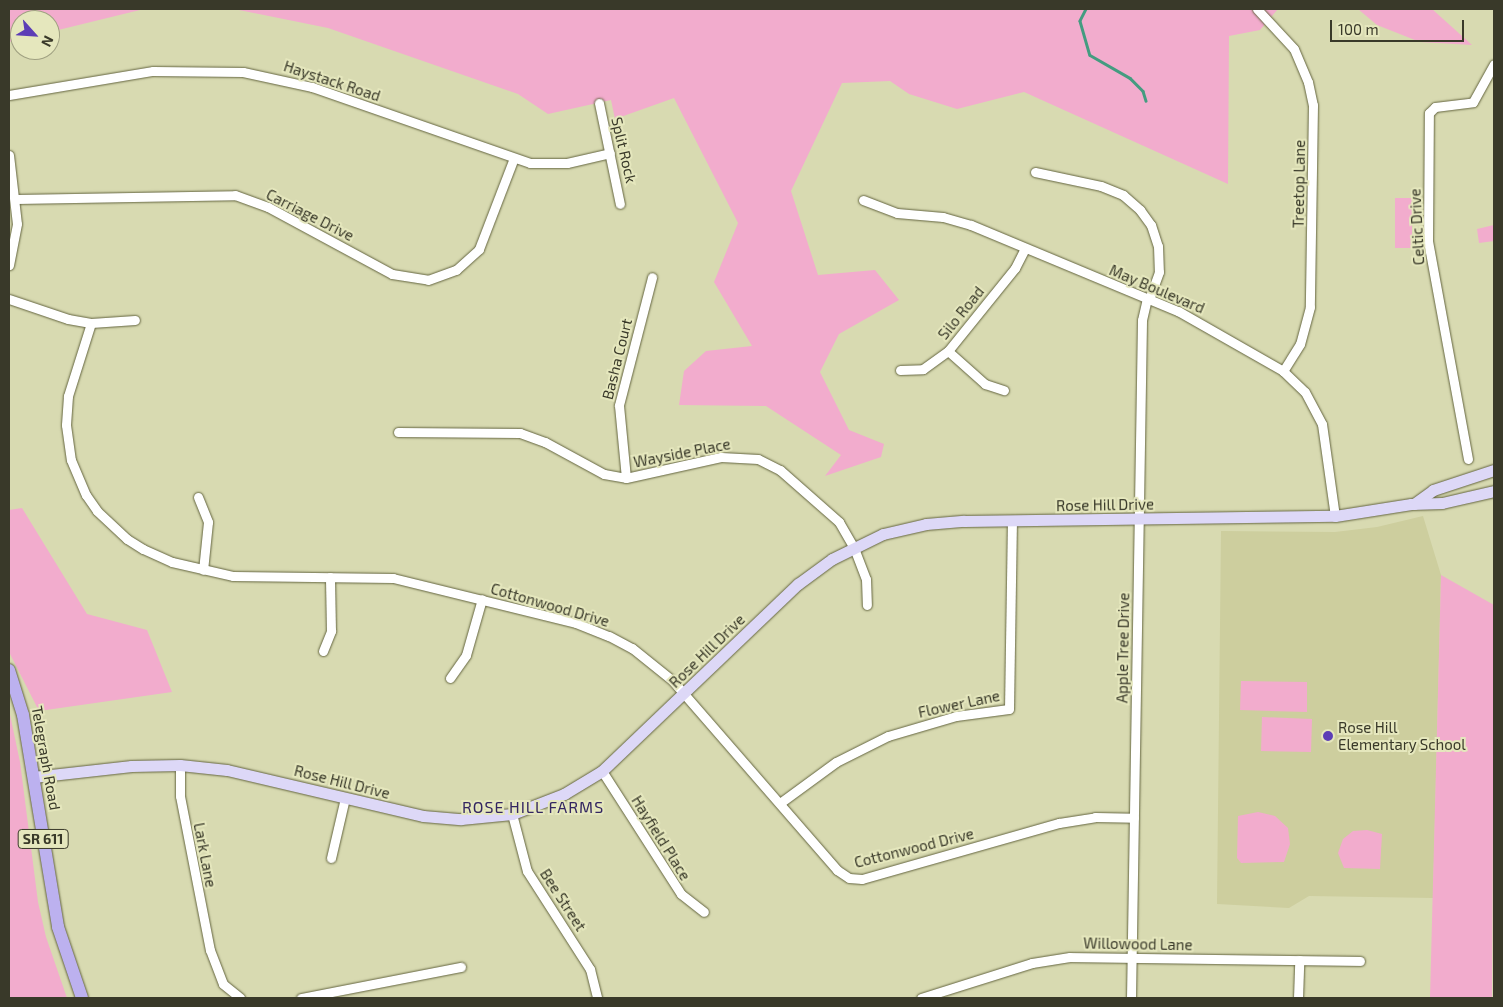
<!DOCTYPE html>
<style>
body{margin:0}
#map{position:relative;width:1503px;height:1007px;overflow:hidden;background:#d8dab1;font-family:"Exo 2",sans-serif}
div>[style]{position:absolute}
.built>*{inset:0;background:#cdce9e}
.green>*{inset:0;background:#f2accd}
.stream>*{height:2.5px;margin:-1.25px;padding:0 1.25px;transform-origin:1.25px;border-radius:1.25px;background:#449c80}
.roads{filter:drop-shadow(0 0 1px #646540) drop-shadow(0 0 1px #646540)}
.street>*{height:9px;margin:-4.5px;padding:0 4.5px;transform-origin:4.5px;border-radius:4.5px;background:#fff}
.secondary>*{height:11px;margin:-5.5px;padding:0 5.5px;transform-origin:5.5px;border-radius:5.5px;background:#ddd8f7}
.primary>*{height:12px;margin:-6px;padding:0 6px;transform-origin:6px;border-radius:6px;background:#bcb1ef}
.dots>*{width:14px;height:14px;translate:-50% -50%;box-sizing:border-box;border:2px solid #e5e7bd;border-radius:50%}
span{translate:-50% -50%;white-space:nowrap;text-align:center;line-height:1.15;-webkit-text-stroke:4px #e5e7bd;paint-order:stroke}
.shield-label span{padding:1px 4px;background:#e5e7bd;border:1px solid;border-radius:4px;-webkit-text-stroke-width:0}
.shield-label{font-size:14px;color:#393929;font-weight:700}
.street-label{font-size:15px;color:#393929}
.poi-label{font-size:15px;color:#393929}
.left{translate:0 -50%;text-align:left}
.neighbourhood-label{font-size:16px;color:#332661;letter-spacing:1px}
.frame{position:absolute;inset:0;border:10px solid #393929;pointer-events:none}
.north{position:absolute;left:10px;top:10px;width:50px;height:50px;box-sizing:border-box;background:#e5e7bd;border:1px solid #a0a182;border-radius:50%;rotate:116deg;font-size:14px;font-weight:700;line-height:20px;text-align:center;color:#393929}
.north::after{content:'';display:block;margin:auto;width:18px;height:22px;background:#5c3db6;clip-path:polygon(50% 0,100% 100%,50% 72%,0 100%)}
.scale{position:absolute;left:1330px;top:20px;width:134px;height:22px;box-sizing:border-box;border:2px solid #393929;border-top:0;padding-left:6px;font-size:15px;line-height:18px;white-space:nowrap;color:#393929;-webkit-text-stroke:4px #e5e7bd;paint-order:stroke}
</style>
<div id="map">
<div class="built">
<i style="clip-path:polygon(1423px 516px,1441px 575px,1433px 898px,1309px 896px,1289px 908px,1217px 904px,1221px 531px,1335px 532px,1377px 527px)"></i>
</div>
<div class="green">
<i style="clip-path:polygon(9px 9px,144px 9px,50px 32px,50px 20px,20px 20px,20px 39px,9px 42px)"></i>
<i style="clip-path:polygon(234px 9px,1278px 9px,1260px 30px,1229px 36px,1228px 184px,1024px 92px,957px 109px,909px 94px,890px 81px,842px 83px,791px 191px,818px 275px,875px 270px,899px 300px,839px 334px,820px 372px,849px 430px,884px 444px,881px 457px,825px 476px,841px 455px,766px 406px,679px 405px,684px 371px,706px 351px,752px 346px,714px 282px,738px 223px,674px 98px,615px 119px,611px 100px,548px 114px,518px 94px,328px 28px)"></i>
<i style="clip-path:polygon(1358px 9px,1432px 9px,1472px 45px,1420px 42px,1377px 25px)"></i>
<i style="clip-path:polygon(1395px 198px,1412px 198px,1412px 248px,1395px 248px)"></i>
<i style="clip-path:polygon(1494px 225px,1494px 241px,1479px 243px,1477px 229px)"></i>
<i style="clip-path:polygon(22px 508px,87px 614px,147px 630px,172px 692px,39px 711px,9px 652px,9px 510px)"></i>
<i style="clip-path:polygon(1441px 575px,1494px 605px,1492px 998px,1430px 998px)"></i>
<i style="clip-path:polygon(1241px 681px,1307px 682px,1307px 712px,1240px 710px)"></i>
<i style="clip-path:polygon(9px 710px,20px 762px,38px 902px,46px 937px,67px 998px,9px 998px)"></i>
<i style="clip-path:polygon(1262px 717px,1312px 719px,1311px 752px,1261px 751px)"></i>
<i style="clip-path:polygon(1258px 812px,1275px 816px,1288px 828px,1290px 844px,1284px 862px,1241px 863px,1237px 858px,1238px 816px)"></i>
<i style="clip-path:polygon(1367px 830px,1382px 834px,1380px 869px,1344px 868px,1338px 853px,1343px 839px,1353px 831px)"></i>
</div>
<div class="stream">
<i style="left:1086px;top:9px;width:13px;rotate:117deg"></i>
<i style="left:1080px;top:21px;width:35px;rotate:74deg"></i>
<i style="left:1090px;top:55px;width:46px;rotate:29.9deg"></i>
<i style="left:1130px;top:78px;width:18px;rotate:45deg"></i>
<i style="left:1143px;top:91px;width:10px;rotate:73deg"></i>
</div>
<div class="roads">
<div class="street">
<i style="left:1257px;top:9px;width:54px;rotate:47.2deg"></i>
<i style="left:1294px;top:49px;width:36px;rotate:67deg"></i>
<i style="left:1308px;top:82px;width:24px;rotate:78deg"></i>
<i style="left:1313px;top:105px;width:202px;rotate:90.9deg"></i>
<i style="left:1310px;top:307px;width:38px;rotate:105deg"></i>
<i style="left:1300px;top:344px;width:32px;rotate:122deg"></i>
<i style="left:9px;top:95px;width:146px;rotate:-9.5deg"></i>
<i style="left:153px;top:71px;width:90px;rotate:0.6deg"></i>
<i style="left:243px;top:72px;width:71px;rotate:12.3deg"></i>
<i style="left:312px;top:87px;width:231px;rotate:19.2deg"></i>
<i style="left:530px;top:163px;width:37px"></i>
<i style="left:567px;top:163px;width:44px;rotate:-13.1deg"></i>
<i style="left:599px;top:103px;width:103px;rotate:78.3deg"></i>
<i style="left:9px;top:155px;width:69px;rotate:83.4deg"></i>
<i style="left:17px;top:224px;width:42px;rotate:101deg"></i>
<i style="left:1035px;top:172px;width:67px;rotate:12deg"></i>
<i style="left:1101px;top:186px;width:24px;rotate:22deg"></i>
<i style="left:1123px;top:195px;width:23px;rotate:41deg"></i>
<i style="left:1140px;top:210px;width:19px;rotate:54deg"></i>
<i style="left:1151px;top:225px;width:22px;rotate:72deg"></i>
<i style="left:1158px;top:246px;width:26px;rotate:88deg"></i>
<i style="left:1159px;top:272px;width:30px;rotate:110deg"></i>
<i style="left:16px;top:199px;width:219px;rotate:-1deg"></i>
<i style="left:235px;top:195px;width:35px;rotate:20deg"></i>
<i style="left:268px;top:207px;width:141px;rotate:28.4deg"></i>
<i style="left:392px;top:274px;width:36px;rotate:9deg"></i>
<i style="left:428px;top:280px;width:30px;rotate:-20deg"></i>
<i style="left:456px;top:270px;width:31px;rotate:-42deg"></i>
<i style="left:479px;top:249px;width:97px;rotate:-69deg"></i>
<i style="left:863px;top:200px;width:36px;rotate:21deg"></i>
<i style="left:897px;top:213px;width:46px;rotate:5deg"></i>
<i style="left:943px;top:217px;width:29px;rotate:16deg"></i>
<i style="left:971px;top:225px;width:224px;rotate:22.6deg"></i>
<i style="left:1178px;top:311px;width:121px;rotate:29.7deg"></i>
<i style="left:1283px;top:371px;width:30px;rotate:44deg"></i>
<i style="left:1305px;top:392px;width:36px;rotate:62deg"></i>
<i style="left:1322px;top:424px;width:93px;rotate:82deg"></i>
<i style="left:9px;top:299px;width:62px;rotate:18.7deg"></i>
<i style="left:68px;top:319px;width:23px;rotate:10deg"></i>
<i style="left:91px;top:323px;width:44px;rotate:-3.9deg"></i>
<i style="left:91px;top:323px;width:77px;rotate:107.5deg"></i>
<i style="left:68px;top:396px;width:29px;rotate:94deg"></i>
<i style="left:66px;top:425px;width:35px;rotate:82deg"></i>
<i style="left:71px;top:460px;width:38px;rotate:67deg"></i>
<i style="left:86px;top:495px;width:19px;rotate:55deg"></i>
<i style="left:97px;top:511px;width:41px;rotate:43deg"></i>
<i style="left:127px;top:539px;width:19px;rotate:32deg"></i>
<i style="left:143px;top:549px;width:32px;rotate:24deg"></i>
<i style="left:172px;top:562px;width:63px;rotate:12.9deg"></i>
<i style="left:233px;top:576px;width:160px;rotate:0.7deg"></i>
<i style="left:393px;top:578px;width:188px;rotate:13.8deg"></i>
<i style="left:576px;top:623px;width:35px;rotate:22deg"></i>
<i style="left:609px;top:636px;width:26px;rotate:28deg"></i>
<i style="left:632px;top:648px;width:51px;rotate:38.7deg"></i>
<i style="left:672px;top:680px;width:252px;rotate:49deg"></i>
<i style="left:837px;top:870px;width:14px;rotate:34deg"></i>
<i style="left:849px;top:878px;width:13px;rotate:4deg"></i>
<i style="left:862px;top:879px;width:205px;rotate:-15.9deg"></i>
<i style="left:1059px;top:823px;width:36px;rotate:-9deg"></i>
<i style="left:1095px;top:817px;width:39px;rotate:1deg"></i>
<i style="left:948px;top:351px;width:50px;rotate:41.7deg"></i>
<i style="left:985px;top:384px;width:20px;rotate:18deg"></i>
<i style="left:900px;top:370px;width:23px;rotate:-2deg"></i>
<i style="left:923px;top:369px;width:31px;rotate:-36deg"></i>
<i style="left:948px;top:351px;width:107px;rotate:-51.1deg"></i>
<i style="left:1015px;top:268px;width:22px;rotate:-63deg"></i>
<i style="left:398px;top:432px;width:122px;rotate:0.5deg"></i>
<i style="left:520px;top:433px;width:27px;rotate:20deg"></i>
<i style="left:545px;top:442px;width:67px;rotate:28.5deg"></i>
<i style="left:604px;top:474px;width:22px;rotate:10deg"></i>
<i style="left:626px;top:478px;width:97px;rotate:-12.5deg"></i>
<i style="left:721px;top:457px;width:37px;rotate:3deg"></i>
<i style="left:758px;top:459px;width:25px;rotate:27deg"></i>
<i style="left:780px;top:470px;width:79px;rotate:41.4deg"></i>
<i style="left:839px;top:522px;width:30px;rotate:60deg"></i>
<i style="left:854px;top:548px;width:33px;rotate:69deg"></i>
<i style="left:866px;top:579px;width:26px;rotate:88deg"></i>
<i style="left:1468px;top:459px;width:221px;rotate:-100.4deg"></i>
<i style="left:1428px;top:242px;width:129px;rotate:-89.6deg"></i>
<i style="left:1429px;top:113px;width:8px;rotate:-45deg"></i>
<i style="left:1435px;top:107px;width:38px;rotate:-7deg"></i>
<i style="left:1473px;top:102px;width:43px;rotate:-61.1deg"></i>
<i style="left:626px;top:478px;width:73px;rotate:-95.5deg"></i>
<i style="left:619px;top:405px;width:132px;rotate:-75.5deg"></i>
<i style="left:198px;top:497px;width:27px;rotate:68deg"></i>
<i style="left:208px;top:522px;width:48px;rotate:95.9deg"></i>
<i style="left:323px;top:651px;width:22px;rotate:-68deg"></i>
<i style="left:331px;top:631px;width:54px;rotate:-91.1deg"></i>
<i style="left:450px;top:678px;width:28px;rotate:-55deg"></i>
<i style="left:466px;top:655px;width:58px;rotate:-74.1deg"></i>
<i style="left:180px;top:765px;width:31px;rotate:90deg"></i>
<i style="left:180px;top:796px;width:157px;rotate:79deg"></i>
<i style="left:210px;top:950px;width:36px;rotate:69deg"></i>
<i style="left:223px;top:984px;width:22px;rotate:39deg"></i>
<i style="left:602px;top:771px;width:146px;rotate:57.3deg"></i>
<i style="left:681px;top:894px;width:29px;rotate:38deg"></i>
<i style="left:780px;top:803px;width:69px;rotate:-36.2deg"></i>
<i style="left:836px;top:762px;width:58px;rotate:-26.6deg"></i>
<i style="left:888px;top:736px;width:71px;rotate:-16.4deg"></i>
<i style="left:956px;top:716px;width:53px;rotate:-7.5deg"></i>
<i style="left:1009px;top:709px;width:188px;rotate:-89.1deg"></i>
<i style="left:512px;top:814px;width:59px;rotate:75.3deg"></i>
<i style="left:527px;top:871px;width:117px;rotate:57.3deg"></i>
<i style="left:590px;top:969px;width:30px;rotate:76deg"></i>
<i style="left:331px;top:858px;width:62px;rotate:-76.9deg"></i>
<i style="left:301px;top:998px;width:163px;rotate:-11deg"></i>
<i style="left:921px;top:998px;width:116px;rotate:-17.5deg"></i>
<i style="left:1032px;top:963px;width:38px;rotate:-9deg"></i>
<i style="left:1070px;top:957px;width:290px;rotate:0.8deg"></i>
<i style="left:1131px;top:998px;width:678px;rotate:-89.07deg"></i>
<i style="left:1142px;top:320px;width:22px;rotate:-77deg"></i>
<i style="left:1298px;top:998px;width:38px;rotate:-88deg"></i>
</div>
<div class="secondary">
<i style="left:1414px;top:504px;width:24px;rotate:-36deg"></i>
<i style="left:1433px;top:490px;width:64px;rotate:-18.2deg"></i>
<i style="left:33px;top:777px;width:99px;rotate:-6.4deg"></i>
<i style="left:131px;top:766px;width:49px;rotate:-1.2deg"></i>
<i style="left:180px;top:765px;width:47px;rotate:6.1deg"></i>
<i style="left:227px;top:770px;width:201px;rotate:13.2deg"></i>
<i style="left:423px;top:816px;width:38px;rotate:5deg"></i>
<i style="left:461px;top:819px;width:51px;rotate:-5.6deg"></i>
<i style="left:512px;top:814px;width:56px;rotate:-21deg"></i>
<i style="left:564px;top:794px;width:44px;rotate:-31.2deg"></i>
<i style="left:602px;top:771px;width:271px;rotate:-43.7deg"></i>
<i style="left:798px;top:584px;width:42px;rotate:-36.3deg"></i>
<i style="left:832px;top:559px;width:57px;rotate:-26.1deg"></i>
<i style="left:883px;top:534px;width:44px;rotate:-13.1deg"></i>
<i style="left:926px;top:524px;width:38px;rotate:-5deg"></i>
<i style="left:964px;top:521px;width:371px;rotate:-0.8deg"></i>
<i style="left:1335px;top:516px;width:77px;rotate:-9deg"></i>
<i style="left:1411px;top:504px;width:31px;rotate:-2deg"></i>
<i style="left:1442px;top:503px;width:53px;rotate:-13deg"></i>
</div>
<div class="primary">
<i style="left:9px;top:670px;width:47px;rotate:72.7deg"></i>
<i style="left:23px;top:715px;width:215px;rotate:80.6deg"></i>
<i style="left:58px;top:927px;width:75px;rotate:71.3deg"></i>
</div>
</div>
<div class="dots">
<i style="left:1328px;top:736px;background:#5c3db6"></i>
</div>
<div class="shield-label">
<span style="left:43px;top:839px">SR 611</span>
</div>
<div class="street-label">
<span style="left:332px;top:81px;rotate:18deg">Haystack Road</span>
<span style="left:624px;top:150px;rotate:77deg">Split Rock</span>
<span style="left:1299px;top:184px;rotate:-89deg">Treetop Lane</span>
<span style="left:310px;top:215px;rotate:27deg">Carriage Drive</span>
<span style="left:1417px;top:227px;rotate:-93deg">Celtic Drive</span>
<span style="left:1157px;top:289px;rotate:23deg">May Boulevard</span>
<span style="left:961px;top:313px;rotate:-51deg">Silo Road</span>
<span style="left:617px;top:359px;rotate:-76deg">Basha Court</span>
<span style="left:682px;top:453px;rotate:-11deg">Wayside Place</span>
<span style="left:1105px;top:505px;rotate:-1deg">Rose Hill Drive</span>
<span style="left:550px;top:605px;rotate:16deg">Cottonwood Drive</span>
<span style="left:1123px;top:648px;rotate:-89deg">Apple Tree Drive</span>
<span style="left:707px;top:651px;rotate:-44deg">Rose Hill Drive</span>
<span style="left:959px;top:704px;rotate:-12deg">Flower Lane</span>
<span style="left:46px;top:758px;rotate:80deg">Telegraph Road</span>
<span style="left:342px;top:782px;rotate:14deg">Rose Hill Drive</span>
<span style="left:661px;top:838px;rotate:58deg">Hayfield Place</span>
<span style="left:914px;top:848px;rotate:-14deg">Cottonwood Drive</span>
<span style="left:205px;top:855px;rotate:79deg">Lark Lane</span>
<span style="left:563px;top:900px;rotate:57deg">Bee Street</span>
<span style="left:1138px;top:944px;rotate:1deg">Willowood Lane</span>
</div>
<div class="poi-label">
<span class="left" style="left:1338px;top:736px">Rose Hill<br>Elementary School</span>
</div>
<div class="neighbourhood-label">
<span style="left:533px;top:807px">ROSE HILL FARMS</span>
</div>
<div class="frame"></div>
<div class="north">N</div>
<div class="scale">100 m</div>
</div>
